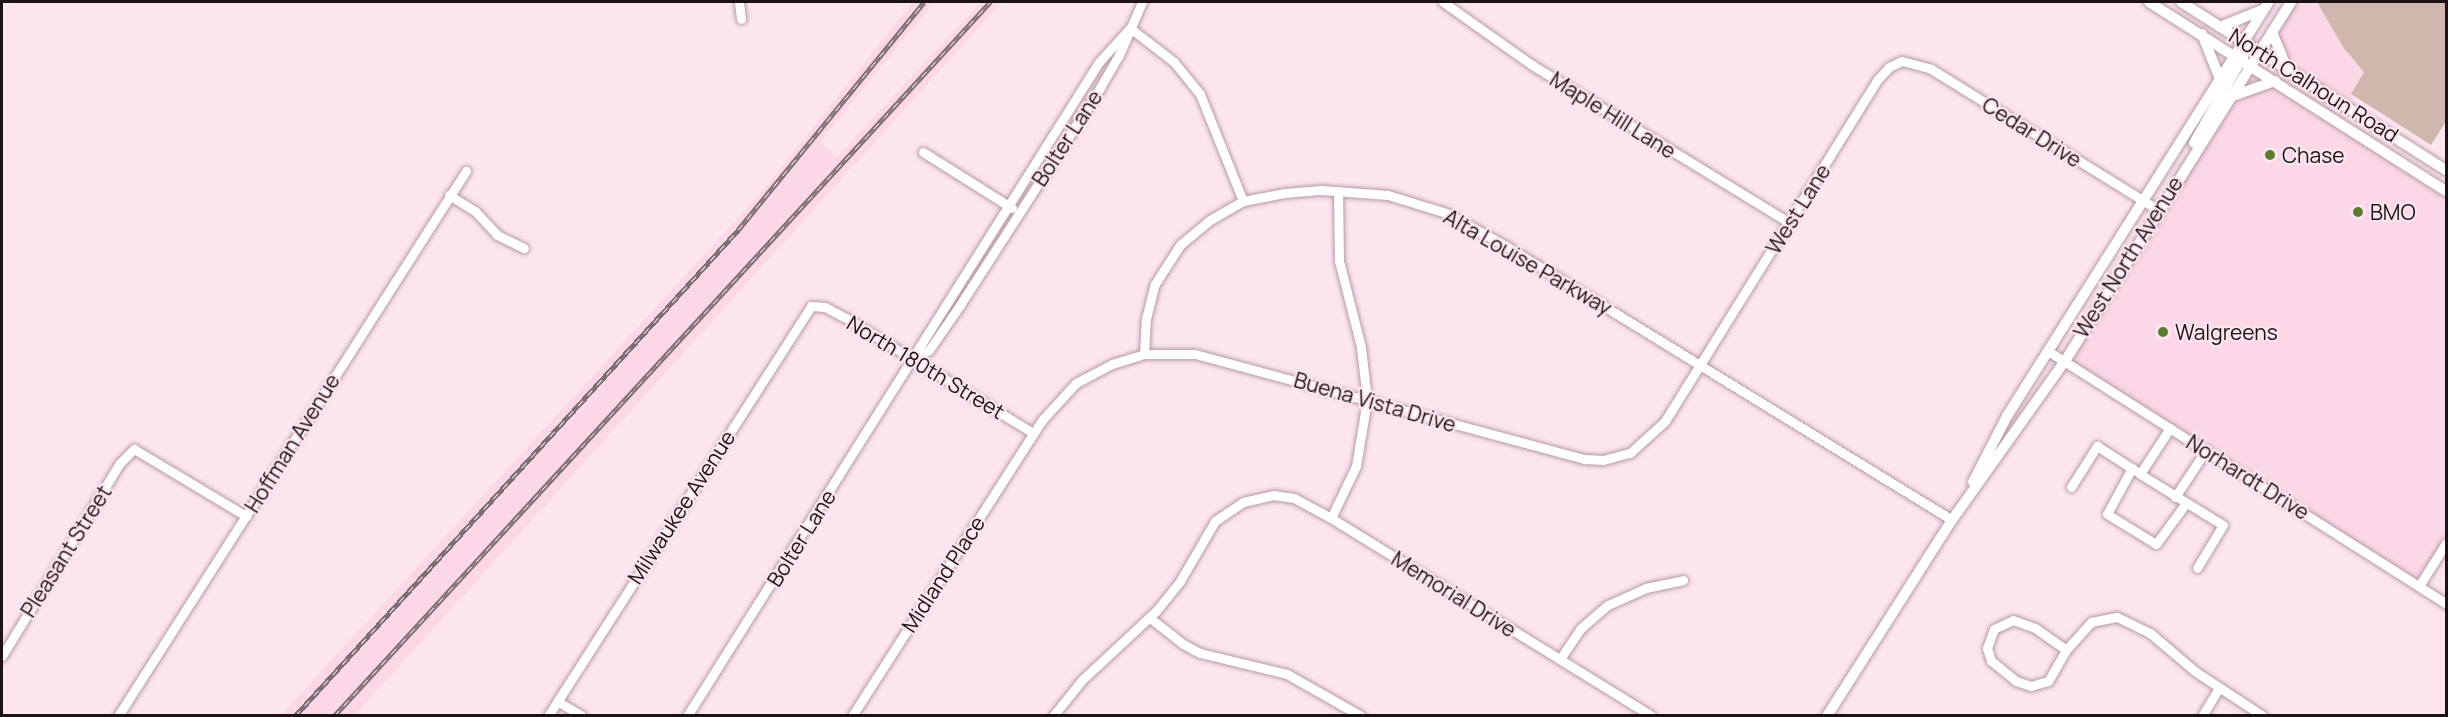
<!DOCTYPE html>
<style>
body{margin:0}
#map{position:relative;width:2448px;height:717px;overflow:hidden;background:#fde5f0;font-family:Manrope,sans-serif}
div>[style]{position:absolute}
.built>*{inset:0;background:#fcd7e7}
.green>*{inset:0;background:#cfb7ad}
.roads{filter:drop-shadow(0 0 2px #b69ba7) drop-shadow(0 0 2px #b69ba7)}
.minor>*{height:9px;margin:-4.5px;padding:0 4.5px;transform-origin:4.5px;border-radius:4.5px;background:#fff}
.major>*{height:10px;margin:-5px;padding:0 5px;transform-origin:5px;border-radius:5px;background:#fff}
.rail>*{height:4.5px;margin-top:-2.25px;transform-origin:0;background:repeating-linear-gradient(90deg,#fde5f0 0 7px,#7e6e76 0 14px);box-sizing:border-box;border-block:2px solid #7e6e76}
.dots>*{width:16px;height:16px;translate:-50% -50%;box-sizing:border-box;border:3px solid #fde5f0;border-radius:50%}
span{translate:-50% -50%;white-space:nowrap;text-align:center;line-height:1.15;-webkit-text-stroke:4.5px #fde5f0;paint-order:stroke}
.street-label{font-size:21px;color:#1c1217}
.poi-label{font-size:21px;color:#1c1217}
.left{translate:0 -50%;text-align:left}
.frame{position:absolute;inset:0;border:3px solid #1c1217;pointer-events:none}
</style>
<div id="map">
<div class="built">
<i style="clip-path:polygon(913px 2px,934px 2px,820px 142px,837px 157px,981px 2px,1002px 2px,355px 715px,281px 715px,761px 193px)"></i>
<i style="clip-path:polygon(2298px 2px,2317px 2px,2343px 47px,2364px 72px,2340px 130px,2446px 198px,2446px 543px,2419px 586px,2065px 361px,2245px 74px)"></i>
</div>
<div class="green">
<i style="clip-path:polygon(2317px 2px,2446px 2px,2446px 121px,2431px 145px,2351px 94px,2364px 72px,2343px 47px)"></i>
</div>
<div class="roads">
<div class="minor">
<i style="left:739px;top:2px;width:17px;rotate:83deg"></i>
<i style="left:1443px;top:2px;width:109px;rotate:35.3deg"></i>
<i style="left:1532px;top:65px;width:300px;rotate:31.5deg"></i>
<i style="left:1130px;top:28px;width:56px;rotate:37.7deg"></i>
<i style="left:1174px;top:62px;width:41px;rotate:50.9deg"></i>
<i style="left:1200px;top:94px;width:115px;rotate:68.1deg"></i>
<i style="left:923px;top:152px;width:105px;rotate:32.2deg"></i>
<i style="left:449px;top:195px;width:31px;rotate:32deg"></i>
<i style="left:475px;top:211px;width:33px;rotate:47deg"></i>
<i style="left:497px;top:235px;width:30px;rotate:26deg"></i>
<i style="left:2048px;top:351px;width:472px;rotate:32.4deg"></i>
<i style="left:1144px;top:354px;width:35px;rotate:-87deg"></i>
<i style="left:1146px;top:319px;width:36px;rotate:-76deg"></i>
<i style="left:1155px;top:284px;width:46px;rotate:-57.3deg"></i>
<i style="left:1180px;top:245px;width:39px;rotate:-40deg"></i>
<i style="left:1210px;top:220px;width:38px;rotate:-30deg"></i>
<i style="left:1243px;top:201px;width:43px;rotate:-10.8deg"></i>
<i style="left:1285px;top:193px;width:36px;rotate:-5deg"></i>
<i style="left:1321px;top:190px;width:67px;rotate:4.3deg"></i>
<i style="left:1388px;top:195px;width:61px;rotate:17.2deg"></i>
<i style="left:1446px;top:213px;width:68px;rotate:28.8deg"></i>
<i style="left:1506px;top:246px;width:523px;rotate:31.56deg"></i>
<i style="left:914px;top:359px;width:17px;rotate:-31deg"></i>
<i style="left:929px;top:350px;width:55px;rotate:-55.4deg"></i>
<i style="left:960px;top:305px;width:260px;rotate:-57.2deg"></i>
<i style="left:1101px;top:86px;width:36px;rotate:-60deg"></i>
<i style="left:1119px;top:55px;width:58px;rotate:-66.5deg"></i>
<i style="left:2170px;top:428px;width:55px;rotate:123.1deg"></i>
<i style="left:2140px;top:474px;width:97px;rotate:31.6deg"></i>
<i style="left:2223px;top:525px;width:50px;rotate:121.2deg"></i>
<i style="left:2132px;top:468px;width:52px;rotate:118.5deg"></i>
<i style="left:2107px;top:514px;width:57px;rotate:31.5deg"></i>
<i style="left:2156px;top:544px;width:51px;rotate:-53.8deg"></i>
<i style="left:2071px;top:487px;width:49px;rotate:-57.6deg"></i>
<i style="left:2097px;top:446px;width:46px;rotate:32.7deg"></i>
<i style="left:2175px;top:497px;width:56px;rotate:-56.6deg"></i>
<i style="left:1331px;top:518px;width:58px;rotate:-64.3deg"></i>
<i style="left:1356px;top:466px;width:67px;rotate:-80.5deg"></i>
<i style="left:1367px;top:400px;width:53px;rotate:-96.5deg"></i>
<i style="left:1361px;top:347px;width:89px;rotate:-104.3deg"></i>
<i style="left:1339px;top:261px;width:70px;rotate:-90.8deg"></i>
<i style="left:2419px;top:586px;width:51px;rotate:-57.9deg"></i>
<i style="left:1150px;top:618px;width:42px;rotate:38.2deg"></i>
<i style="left:1183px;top:644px;width:19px;rotate:28deg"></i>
<i style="left:1200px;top:653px;width:89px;rotate:13.6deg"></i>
<i style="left:1287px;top:674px;width:85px;rotate:29.6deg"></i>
<i style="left:2013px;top:620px;width:23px;rotate:20deg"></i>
<i style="left:2035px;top:628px;width:38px;rotate:35deg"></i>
<i style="left:2066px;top:650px;width:36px;rotate:120deg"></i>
<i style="left:2048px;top:681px;width:18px;rotate:164deg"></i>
<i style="left:2031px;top:686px;width:16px;rotate:-162deg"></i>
<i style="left:2016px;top:681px;width:32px;rotate:-141deg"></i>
<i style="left:1991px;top:661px;width:14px;rotate:-107deg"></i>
<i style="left:1987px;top:648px;width:20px;rotate:-70deg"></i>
<i style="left:1994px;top:629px;width:21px;rotate:-25deg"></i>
<i style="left:2066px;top:650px;width:38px;rotate:-48deg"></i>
<i style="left:2091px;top:622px;width:26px;rotate:-11deg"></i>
<i style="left:2117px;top:617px;width:37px;rotate:26deg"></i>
<i style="left:2150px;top:633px;width:60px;rotate:40.3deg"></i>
<i style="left:2196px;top:672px;width:80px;rotate:33.3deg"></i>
<i style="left:2px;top:656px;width:226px;rotate:-58.6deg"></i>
<i style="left:120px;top:463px;width:20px;rotate:-45deg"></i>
<i style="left:134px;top:449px;width:131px;rotate:30.9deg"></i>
<i style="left:1560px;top:659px;width:36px;rotate:-56deg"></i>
<i style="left:1580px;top:629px;width:37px;rotate:-41deg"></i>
<i style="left:1608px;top:605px;width:42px;rotate:-24.1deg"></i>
<i style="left:1646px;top:588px;width:38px;rotate:-12deg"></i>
<i style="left:557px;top:701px;width:29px;rotate:31deg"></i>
<i style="left:118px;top:716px;width:647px;rotate:-57.44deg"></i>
<i style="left:548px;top:716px;width:487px;rotate:-57.3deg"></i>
<i style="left:811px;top:306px;width:14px;rotate:4deg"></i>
<i style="left:825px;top:307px;width:24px;rotate:28deg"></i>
<i style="left:846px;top:318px;width:220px;rotate:31.6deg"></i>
<i style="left:687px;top:716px;width:773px;rotate:-57.79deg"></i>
<i style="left:1099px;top:62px;width:46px;rotate:-47.6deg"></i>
<i style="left:852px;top:716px;width:353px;rotate:-57.3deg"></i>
<i style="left:1043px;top:419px;width:49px;rotate:-47.5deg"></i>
<i style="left:1076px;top:383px;width:41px;rotate:-27.8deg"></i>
<i style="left:1112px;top:364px;width:34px;rotate:-17deg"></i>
<i style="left:1144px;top:354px;width:51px"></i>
<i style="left:1195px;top:354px;width:404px;rotate:15.1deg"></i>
<i style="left:1585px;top:459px;width:18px;rotate:3deg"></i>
<i style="left:1603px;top:460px;width:28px;rotate:-15deg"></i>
<i style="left:1630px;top:453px;width:47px;rotate:-42.4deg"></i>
<i style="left:1665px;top:421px;width:402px;rotate:-58.1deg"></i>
<i style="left:1877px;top:80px;width:18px;rotate:-47deg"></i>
<i style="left:1889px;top:67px;width:14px;rotate:-25deg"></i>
<i style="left:1902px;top:61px;width:30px;rotate:15deg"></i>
<i style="left:1931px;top:69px;width:267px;rotate:31.8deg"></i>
<i style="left:1053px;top:716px;width:46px;rotate:-51.1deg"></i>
<i style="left:1082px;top:680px;width:101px;rotate:-43deg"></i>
<i style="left:1156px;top:611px;width:38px;rotate:-51deg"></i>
<i style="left:1180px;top:581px;width:69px;rotate:-59.7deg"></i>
<i style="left:1215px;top:521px;width:34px;rotate:-34deg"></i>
<i style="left:1243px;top:502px;width:31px;rotate:-13deg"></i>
<i style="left:1273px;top:495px;width:21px;rotate:8deg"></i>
<i style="left:1294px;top:498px;width:42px;rotate:28.4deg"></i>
<i style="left:1331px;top:518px;width:376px;rotate:31.7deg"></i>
<i style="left:2202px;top:716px;width:33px;rotate:-59deg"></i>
</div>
<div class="major">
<i style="left:2149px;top:2px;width:352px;rotate:32.5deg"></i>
<i style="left:2181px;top:2px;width:314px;rotate:32.4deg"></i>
<i style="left:2220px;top:27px;width:45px;rotate:-22deg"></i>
<i style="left:2272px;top:32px;width:42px;rotate:67.7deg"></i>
<i style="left:2202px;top:34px;width:48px;rotate:68.2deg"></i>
<i style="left:2230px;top:97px;width:48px;rotate:-19.6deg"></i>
<i style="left:2194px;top:143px;width:101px;rotate:-60.4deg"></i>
<i style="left:1973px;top:482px;width:74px;rotate:-62.7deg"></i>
<i style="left:2007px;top:416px;width:490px;rotate:-57.7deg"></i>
<i style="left:1827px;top:716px;width:232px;rotate:-57.5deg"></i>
<i style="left:1952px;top:520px;width:195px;rotate:-54.6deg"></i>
<i style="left:2065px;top:361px;width:424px;rotate:-57.8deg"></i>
</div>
</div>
<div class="rail">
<i style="left:295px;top:716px;width:658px;rotate:-47.65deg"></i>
<i style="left:738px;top:230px;width:294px;rotate:-50.8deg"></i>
<i style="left:334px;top:716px;width:970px;rotate:-47.42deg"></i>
</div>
<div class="dots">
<i style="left:2270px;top:155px;background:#5d7c31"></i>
<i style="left:2358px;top:212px;background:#5d7c31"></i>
<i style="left:2163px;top:332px;background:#5d7c31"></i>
</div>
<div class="street-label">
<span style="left:2314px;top:85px;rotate:32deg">North Calhoun Road</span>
<span style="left:1613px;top:115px;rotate:32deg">Maple Hill Lane</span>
<span style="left:2032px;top:132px;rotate:32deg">Cedar Drive</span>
<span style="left:1067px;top:138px;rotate:-57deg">Bolter Lane</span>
<span style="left:1798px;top:209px;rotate:-58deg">West Lane</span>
<span style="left:2128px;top:257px;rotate:-58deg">West North Avenue</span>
<span style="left:1528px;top:262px;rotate:30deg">Alta Louise Parkway</span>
<span style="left:926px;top:367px;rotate:31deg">North 180th Street</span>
<span style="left:1375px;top:402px;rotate:16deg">Buena Vista Drive</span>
<span style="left:292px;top:443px;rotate:-58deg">Hoffman Avenue</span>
<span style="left:2248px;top:477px;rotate:32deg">Norhardt Drive</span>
<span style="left:681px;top:507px;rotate:-57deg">Milwaukee Avenue</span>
<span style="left:801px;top:538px;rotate:-58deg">Bolter Lane</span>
<span style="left:66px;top:551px;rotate:-58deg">Pleasant Street</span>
<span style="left:943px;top:574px;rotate:-57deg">Midland Place</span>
<span style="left:1454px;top:594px;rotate:32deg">Memorial Drive</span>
</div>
<div class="poi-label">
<span class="left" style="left:2282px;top:155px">Chase</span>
<span class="left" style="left:2370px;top:212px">BMO</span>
<span class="left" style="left:2175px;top:332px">Walgreens</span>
</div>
<div class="frame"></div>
</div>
